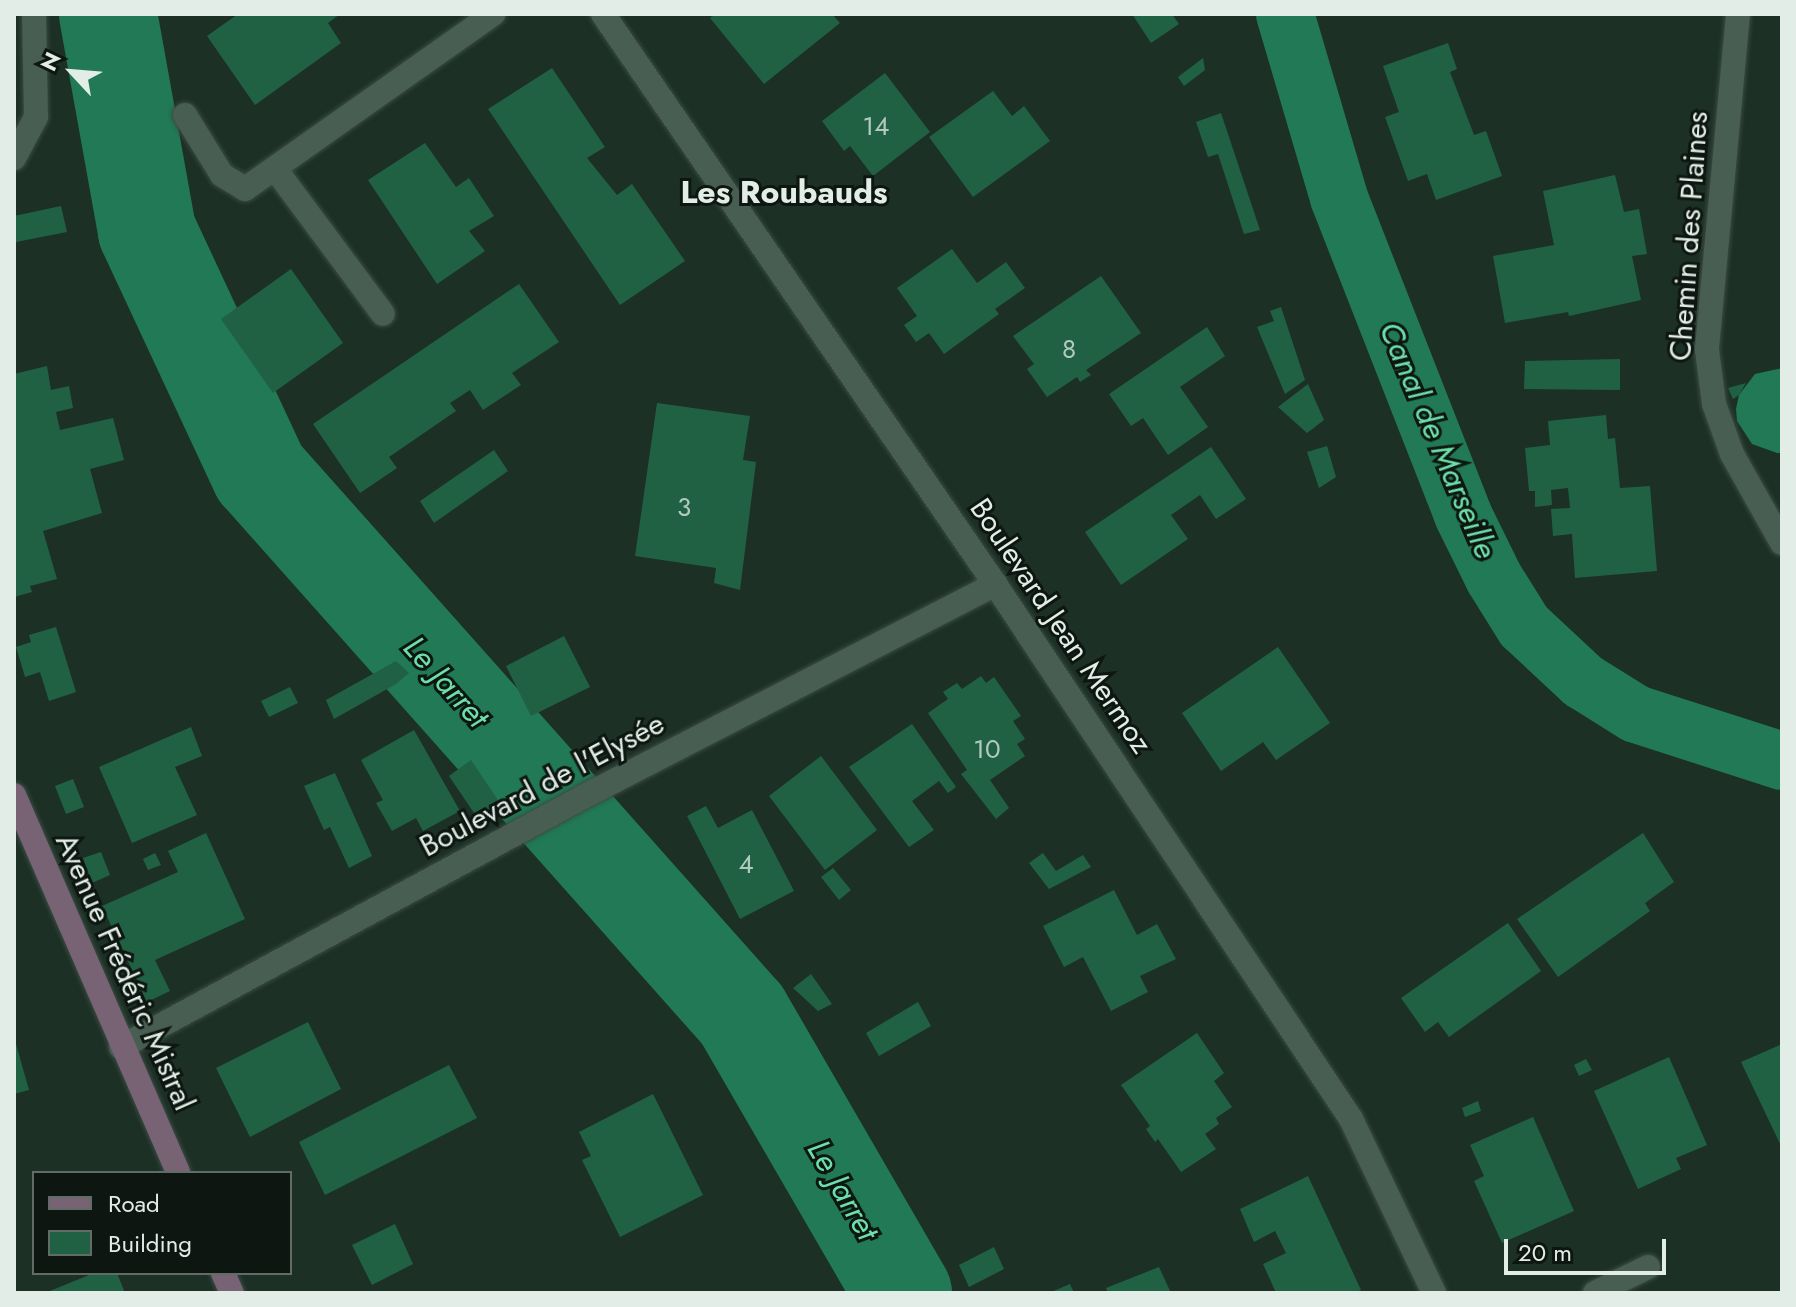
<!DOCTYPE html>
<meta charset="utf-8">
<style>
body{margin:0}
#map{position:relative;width:1796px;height:1307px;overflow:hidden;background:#1d3026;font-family:Jost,sans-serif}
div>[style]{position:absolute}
.water>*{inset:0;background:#217a55}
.canal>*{height:58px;margin:-29px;padding:0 29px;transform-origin:29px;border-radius:29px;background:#217a55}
.river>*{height:98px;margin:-49px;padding:0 49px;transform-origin:49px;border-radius:49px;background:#217a55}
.building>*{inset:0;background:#206144}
.roads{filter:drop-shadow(0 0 2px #3a4b43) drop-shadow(0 0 2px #3a4b43)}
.street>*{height:24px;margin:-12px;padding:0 12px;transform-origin:12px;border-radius:12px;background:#495e53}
.secondary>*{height:24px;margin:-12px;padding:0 12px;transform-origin:12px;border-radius:12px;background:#786374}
span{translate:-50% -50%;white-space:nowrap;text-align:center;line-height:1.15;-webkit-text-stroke:6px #0d1611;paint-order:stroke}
.number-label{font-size:26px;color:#b1cabe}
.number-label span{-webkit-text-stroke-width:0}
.street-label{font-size:30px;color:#e1ede6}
.neighbourhood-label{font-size:32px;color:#e1ede6;font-weight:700}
.water-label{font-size:32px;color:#6de0aa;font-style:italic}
.frame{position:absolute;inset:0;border:16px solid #e1ede6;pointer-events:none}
.legend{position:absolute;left:32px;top:1171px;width:260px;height:104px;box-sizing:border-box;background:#0d1611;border:2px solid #626c66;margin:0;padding:10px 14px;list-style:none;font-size:24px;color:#e1ede6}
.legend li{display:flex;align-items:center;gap:16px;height:40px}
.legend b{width:40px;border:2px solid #626c66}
.north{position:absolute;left:32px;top:32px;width:80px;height:80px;-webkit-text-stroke:6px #0d1611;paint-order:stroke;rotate:296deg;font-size:22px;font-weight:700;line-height:32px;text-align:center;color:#e1ede6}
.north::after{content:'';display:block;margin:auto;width:28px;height:36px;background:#e1ede6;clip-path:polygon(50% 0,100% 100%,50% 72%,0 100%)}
.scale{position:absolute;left:1504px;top:1239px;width:162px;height:36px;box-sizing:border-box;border:4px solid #e1ede6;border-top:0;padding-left:10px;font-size:24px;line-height:28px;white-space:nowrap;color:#e1ede6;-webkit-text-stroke:6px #0d1611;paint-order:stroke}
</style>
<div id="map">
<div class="water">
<i style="clip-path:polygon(1782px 368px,1782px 453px,1777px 453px,1752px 444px,1737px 421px,1736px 409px,1739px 395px,1755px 374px)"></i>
</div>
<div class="canal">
<i style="left:1285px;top:14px;width:192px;rotate:73.6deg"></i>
<i style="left:1339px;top:198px;width:340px;rotate:68.6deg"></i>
<i style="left:1463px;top:515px;width:70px;rotate:63.8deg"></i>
<i style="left:1494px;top:578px;width:57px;rotate:58deg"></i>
<i style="left:1524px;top:626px;width:81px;rotate:43deg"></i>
<i style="left:1583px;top:681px;width:62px;rotate:31.9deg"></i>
<i style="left:1636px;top:714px;width:153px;rotate:17.8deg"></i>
</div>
<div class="river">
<i style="left:108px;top:14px;width:220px;rotate:79.8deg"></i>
<i style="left:147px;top:231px;width:267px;rotate:65deg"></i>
<i style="left:260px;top:473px;width:725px;rotate:48.35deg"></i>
<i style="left:742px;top:1015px;width:321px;rotate:59.9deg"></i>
</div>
<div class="building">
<i style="clip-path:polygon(238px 14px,340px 14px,328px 23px,341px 43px,255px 105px,207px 36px)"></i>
<i style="clip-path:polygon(715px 14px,832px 14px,840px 23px,764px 84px,710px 18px)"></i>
<i style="clip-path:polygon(1132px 14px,1172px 14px,1179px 24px,1151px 43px)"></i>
<i style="clip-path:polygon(1448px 43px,1457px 69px,1450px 72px,1474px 135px,1486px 131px,1502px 176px,1436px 200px,1427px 174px,1408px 181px,1385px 117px,1399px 112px,1383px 66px)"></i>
<i style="clip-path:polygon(1203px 58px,1205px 70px,1184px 86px,1178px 77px)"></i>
<i style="clip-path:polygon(552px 68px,605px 147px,587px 158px,617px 195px,632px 184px,685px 261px,620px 305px,488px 109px)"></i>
<i style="clip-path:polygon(885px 73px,930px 132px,873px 176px,850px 146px,844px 151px,822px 121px)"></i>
<i style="clip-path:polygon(993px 91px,1012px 116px,1024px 106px,1050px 141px,973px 197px,929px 137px)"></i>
<i style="clip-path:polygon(1221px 113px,1260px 230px,1244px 234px,1218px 154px,1208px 157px,1196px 122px)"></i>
<i style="clip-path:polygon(425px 143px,456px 187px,469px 178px,494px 216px,469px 231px,485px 251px,437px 284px,368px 180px)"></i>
<i style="clip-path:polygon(1615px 175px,1624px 212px,1639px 209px,1647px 254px,1632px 256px,1641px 300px,1569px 316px,1568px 312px,1505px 323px,1493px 256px,1554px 245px,1543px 191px)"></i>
<i style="clip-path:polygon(61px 206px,67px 232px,16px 242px,14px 216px)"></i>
<i style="clip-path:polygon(952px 249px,977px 283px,1006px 262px,1025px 288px,995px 309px,999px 314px,944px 354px,929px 333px,916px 342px,904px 325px,917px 316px,897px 288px)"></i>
<i style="clip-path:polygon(291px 269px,343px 343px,273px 393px,221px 319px)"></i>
<i style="clip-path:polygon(1101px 276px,1141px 333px,1086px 370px,1091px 375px,1080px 382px,1077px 377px,1047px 397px,1027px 369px,1034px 364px,1013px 336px)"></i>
<i style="clip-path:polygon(519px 284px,559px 342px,512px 373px,521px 385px,483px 410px,470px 390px,450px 403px,456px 411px,389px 457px,397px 468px,360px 493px,313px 424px)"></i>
<i style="clip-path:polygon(1281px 307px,1305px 380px,1285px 394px,1257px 327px,1274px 321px,1270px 311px)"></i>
<i style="clip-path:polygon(1207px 327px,1225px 356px,1180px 387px,1208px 427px,1168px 455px,1143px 418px,1131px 426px,1109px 394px)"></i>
<i style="clip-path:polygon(1620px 359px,1620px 390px,1524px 389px,1525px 361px)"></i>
<i style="clip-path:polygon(47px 366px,51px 390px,69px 386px,73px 408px,56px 412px,60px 430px,113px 418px,124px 460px,90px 469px,102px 513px,43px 531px,57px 579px,30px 586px,32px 592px,14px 597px,14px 374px)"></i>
<i style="clip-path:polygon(1746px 383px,1739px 395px,1733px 399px,1728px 388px)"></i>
<i style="clip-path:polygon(1308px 384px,1324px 420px,1307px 433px,1278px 407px)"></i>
<i style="clip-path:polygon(657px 403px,750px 416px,743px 460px,756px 462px,740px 590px,714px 583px,716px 568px,635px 556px)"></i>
<i style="clip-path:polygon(1606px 415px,1608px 439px,1615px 438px,1620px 488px,1650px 486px,1657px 571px,1575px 578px,1572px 534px,1553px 536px,1551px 509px,1570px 508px,1568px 488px,1551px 490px,1552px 505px,1535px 507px,1535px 491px,1529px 491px,1525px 448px,1550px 445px,1548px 421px)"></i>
<i style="clip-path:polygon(1327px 446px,1336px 477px,1319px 488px,1307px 452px)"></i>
<i style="clip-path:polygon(1211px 447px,1246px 499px,1216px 519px,1200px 495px,1171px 515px,1188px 539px,1121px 585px,1085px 532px)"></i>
<i style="clip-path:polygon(494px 450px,508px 471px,434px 523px,420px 501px)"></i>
<i style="clip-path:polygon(56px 627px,76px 692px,49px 701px,40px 672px,25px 677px,16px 647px,31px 642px,29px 635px)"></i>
<i style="clip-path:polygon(564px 636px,590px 687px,531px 716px,506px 666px)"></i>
<i style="clip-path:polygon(1278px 647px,1330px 723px,1276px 760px,1263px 742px,1221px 771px,1182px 713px)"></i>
<i style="clip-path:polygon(396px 661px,409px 673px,396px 684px,334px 719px,326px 700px)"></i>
<i style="clip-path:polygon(981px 676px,986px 683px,994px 677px,1021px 716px,1013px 721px,1025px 739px,1017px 744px,1025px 756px,990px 780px,1009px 808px,996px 819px,961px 774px,967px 770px,928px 713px,948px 699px,943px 692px,957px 683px,962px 689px)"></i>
<i style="clip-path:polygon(290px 687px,298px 703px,269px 717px,261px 701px)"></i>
<i style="clip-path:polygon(912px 724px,956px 787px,948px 793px,939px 781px,912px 801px,934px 830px,909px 847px,849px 767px)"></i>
<i style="clip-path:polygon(191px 727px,202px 756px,175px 767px,197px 815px,132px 843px,99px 767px)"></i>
<i style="clip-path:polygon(414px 730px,460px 811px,423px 831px,416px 818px,392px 831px,376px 803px,383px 800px,361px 760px)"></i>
<i style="clip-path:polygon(821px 756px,877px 830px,825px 870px,769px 796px)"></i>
<i style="clip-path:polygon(471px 760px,502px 806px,478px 819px,449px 776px)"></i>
<i style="clip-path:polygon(335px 773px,372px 856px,349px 868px,330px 827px,324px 830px,304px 786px)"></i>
<i style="clip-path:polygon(73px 779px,84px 807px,66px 814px,55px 786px)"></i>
<i style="clip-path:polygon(706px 806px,718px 828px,752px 810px,794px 891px,740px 919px,687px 816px)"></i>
<i style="clip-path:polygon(206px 833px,245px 919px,155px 960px,170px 991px,147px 1002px,102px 906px,178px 872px,168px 851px)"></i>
<i style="clip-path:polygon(1643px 833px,1674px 882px,1645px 903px,1650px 911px,1558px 977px,1517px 919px)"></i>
<i style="clip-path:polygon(101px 852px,110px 875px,92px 883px,83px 858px)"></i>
<i style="clip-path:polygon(155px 853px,161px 865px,148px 870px,143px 859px)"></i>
<i style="clip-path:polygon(1043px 853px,1056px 871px,1083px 855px,1091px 867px,1049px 889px,1029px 863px)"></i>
<i style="clip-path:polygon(833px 868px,851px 890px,839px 900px,821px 877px)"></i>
<i style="clip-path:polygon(1114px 890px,1137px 935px,1157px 924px,1176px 959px,1140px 976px,1148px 992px,1111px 1011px,1083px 957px,1064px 967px,1043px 926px)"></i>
<i style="clip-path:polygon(1508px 923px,1541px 971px,1449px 1037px,1438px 1022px,1425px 1032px,1401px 998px)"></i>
<i style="clip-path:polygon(811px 974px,832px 1004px,818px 1011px,793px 988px)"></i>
<i style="clip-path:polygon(918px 1002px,931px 1026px,879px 1056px,866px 1033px)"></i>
<i style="clip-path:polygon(308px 1022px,341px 1089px,250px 1137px,216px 1068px)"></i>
<i style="clip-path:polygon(1197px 1033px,1224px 1073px,1214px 1081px,1232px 1107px,1216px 1118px,1219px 1124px,1205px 1134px,1216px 1149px,1181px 1172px,1158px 1139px,1155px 1142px,1146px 1129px,1150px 1126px,1121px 1085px)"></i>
<i style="clip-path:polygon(14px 1037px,29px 1090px,14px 1094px)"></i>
<i style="clip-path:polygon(1782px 1044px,1782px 1148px,1741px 1062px)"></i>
<i style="clip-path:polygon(1669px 1057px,1707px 1145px,1676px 1158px,1681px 1169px,1638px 1189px,1594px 1091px)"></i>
<i style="clip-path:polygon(1586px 1059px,1592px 1070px,1579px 1076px,1574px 1065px)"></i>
<i style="clip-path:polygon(449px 1065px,477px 1118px,325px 1195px,299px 1142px)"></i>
<i style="clip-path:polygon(653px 1094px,703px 1195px,620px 1237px,582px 1160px,591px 1156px,579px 1132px)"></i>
<i style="clip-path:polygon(1478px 1101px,1481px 1111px,1465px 1117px,1462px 1108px)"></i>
<i style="clip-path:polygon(1533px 1117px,1574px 1211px,1502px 1243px,1474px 1181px,1484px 1176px,1470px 1145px)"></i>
<i style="clip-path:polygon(1308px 1176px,1361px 1290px,1354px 1293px,1276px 1293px,1263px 1264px,1286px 1253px,1275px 1231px,1254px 1242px,1240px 1209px)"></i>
<i style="clip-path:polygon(395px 1224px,413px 1264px,372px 1285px,352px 1245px)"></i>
<i style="clip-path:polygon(994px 1247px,1004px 1269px,969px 1287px,959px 1265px)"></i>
<i style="clip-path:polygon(1159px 1267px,1171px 1293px,1108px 1293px,1106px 1288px)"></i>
<i style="clip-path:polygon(94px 1273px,117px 1273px,125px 1293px,45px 1293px)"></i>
<i style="clip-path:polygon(1070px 1284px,1074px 1293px,1049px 1293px)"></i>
</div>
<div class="roads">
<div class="street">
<i style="left:603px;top:14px;width:692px;rotate:55.48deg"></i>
<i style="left:995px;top:584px;width:643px;rotate:56.36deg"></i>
<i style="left:1351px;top:1119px;width:193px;rotate:64.5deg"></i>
<i style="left:1738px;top:14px;width:337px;rotate:95.3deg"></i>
<i style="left:1707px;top:350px;width:54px;rotate:82.6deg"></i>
<i style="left:1714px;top:404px;width:53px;rotate:70.2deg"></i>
<i style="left:1732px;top:454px;width:102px;rotate:60.7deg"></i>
<i style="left:185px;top:115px;width:70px;rotate:58.3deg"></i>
<i style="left:222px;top:175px;width:27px;rotate:31deg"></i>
<i style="left:245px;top:189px;width:304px;rotate:-35.2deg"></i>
<i style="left:14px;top:158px;width:47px;rotate:-61.8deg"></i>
<i style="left:36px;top:117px;width:103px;rotate:-91.1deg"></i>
<i style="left:276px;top:170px;width:179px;rotate:53.4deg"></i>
<i style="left:121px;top:1047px;width:528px;rotate:-28.41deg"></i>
<i style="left:585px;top:796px;width:462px;rotate:-27.3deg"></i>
<i style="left:1595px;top:1293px;width:59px;rotate:-26.1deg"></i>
</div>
<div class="secondary">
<i style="left:14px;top:795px;width:412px;rotate:66.5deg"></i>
<i style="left:223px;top:1273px;width:22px;rotate:66deg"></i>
</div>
</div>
<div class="number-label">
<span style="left:876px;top:127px">14</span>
<span style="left:1069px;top:350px">8</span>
<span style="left:684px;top:508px">3</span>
<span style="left:987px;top:750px">10</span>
<span style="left:746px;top:865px">4</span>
</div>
<div class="street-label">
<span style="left:1689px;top:236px;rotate:-86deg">Chemin des Plaines</span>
<span style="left:1061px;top:626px;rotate:56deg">Boulevard Jean Mermoz</span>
<span style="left:542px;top:785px;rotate:-28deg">Boulevard de l'Elysée</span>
<span style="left:125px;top:972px;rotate:66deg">Avenue Frédéric Mistral</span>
</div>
<div class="neighbourhood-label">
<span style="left:784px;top:192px">Les Roubauds</span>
</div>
<div class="water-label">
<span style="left:1438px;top:440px;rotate:67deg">Canal de Marseille</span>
<span style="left:446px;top:682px;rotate:48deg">Le Jarret</span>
<span style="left:843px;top:1190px;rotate:60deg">Le Jarret</span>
</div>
<div class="frame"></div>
<ul class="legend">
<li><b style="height:10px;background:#786374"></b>Road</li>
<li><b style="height:22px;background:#206144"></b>Building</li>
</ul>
<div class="north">N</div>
<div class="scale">20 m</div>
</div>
